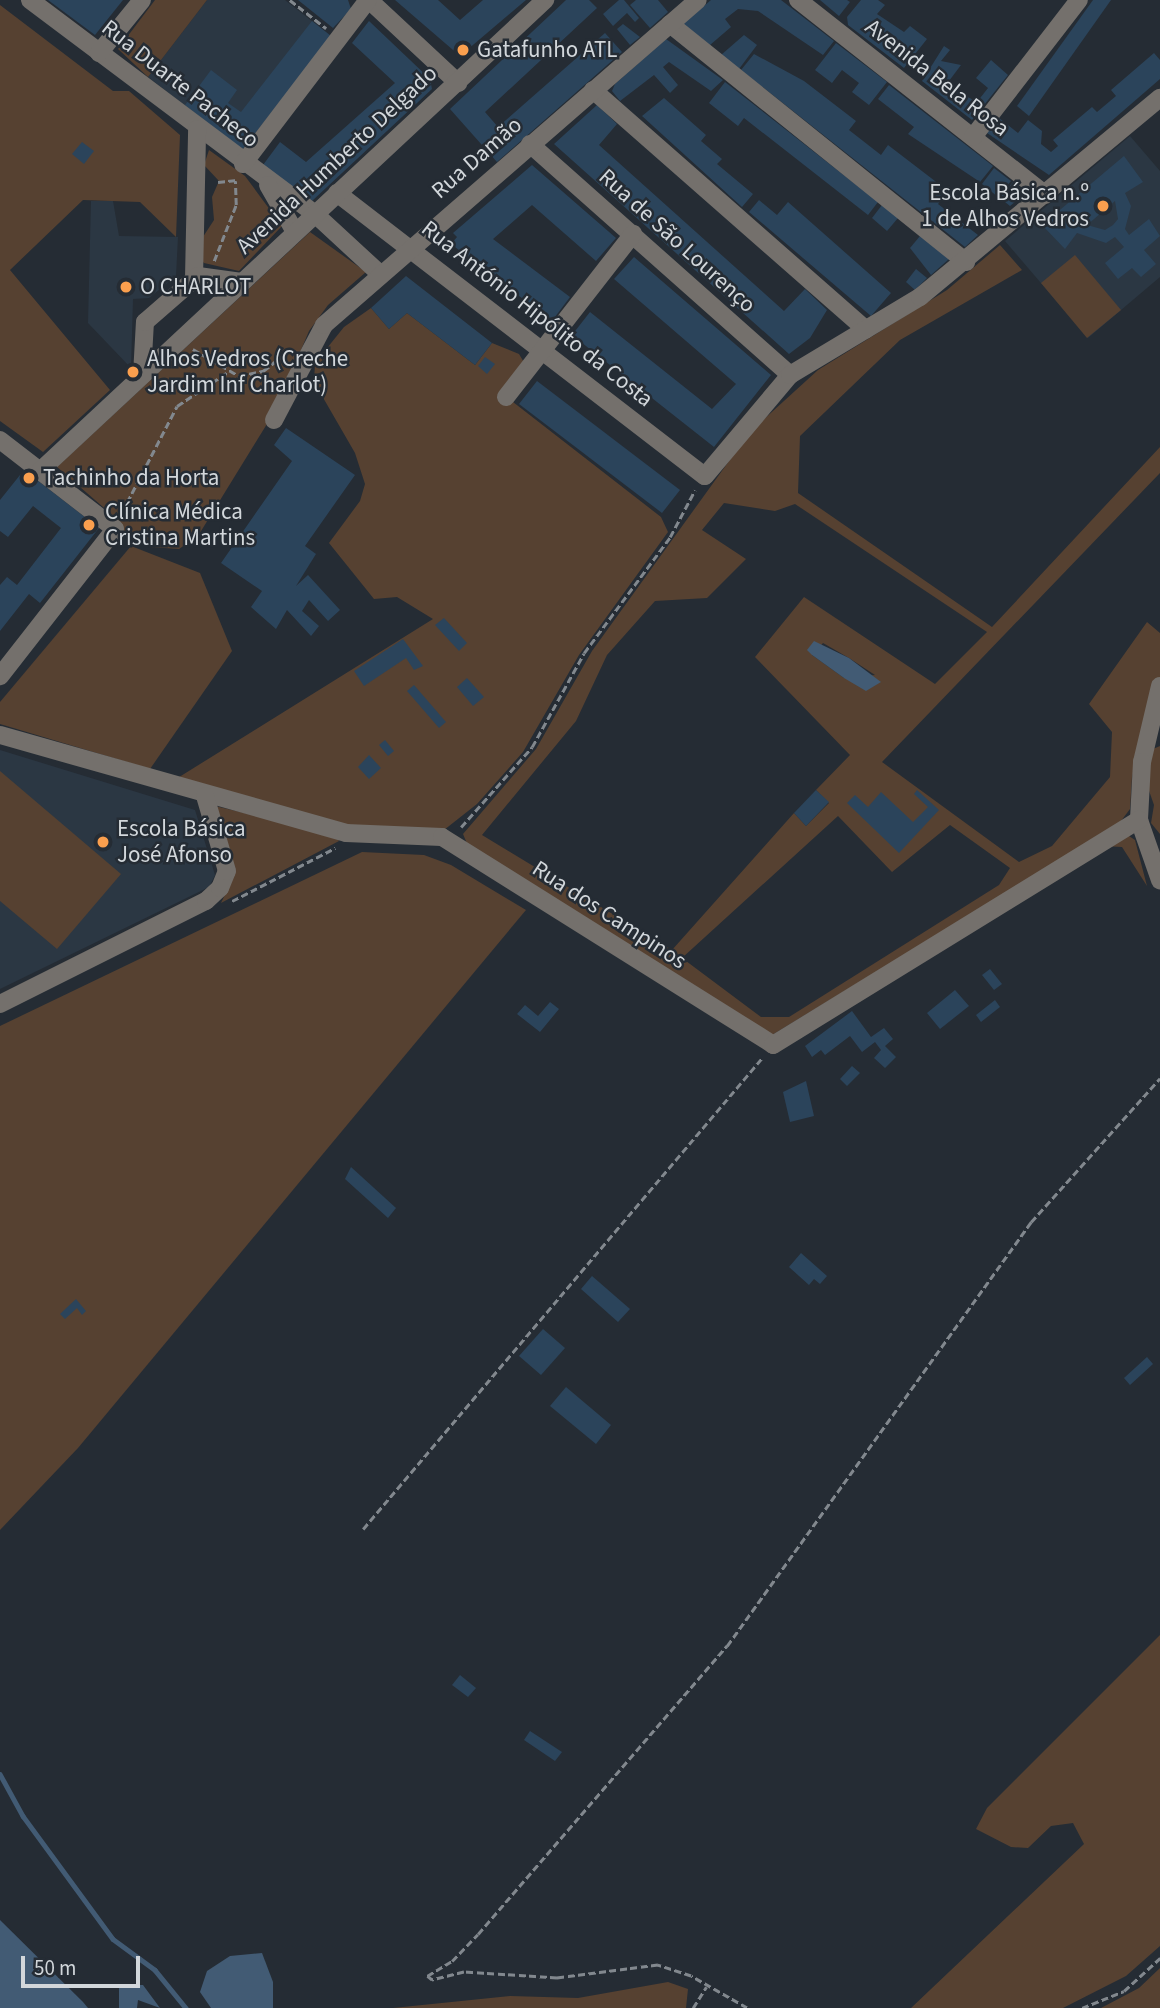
<!DOCTYPE html>
<meta charset="utf-8">
<style>
body{margin:0}
#map{position:relative;width:1160px;height:2008px;overflow:hidden;background:#252c34;font-family:"Source Sans 3",sans-serif}
div>[style]{position:absolute}
.built>*{inset:0;background:#2b3743}
.green>*{inset:0;background:#564131}
.water>*{inset:0;background:#425b74}
.stream>*{height:4.5px;margin:-2.25px;padding:0 2.25px;transform-origin:2.25px;border-radius:2.25px;background:#425b74}
.building>*{inset:0;background:#2b445b}
.path>*{height:2.5px;margin-top:-1.25px;transform-origin:0;background:repeating-linear-gradient(90deg,#82888e 0 7px,transparent 0 10.5px)}
.minor>*{height:18px;margin:-9px;padding:0 9px;transform-origin:9px;border-radius:9px;background:#74706c}
.dots>*{width:19px;height:19px;translate:-50% -50%;box-sizing:border-box;border:4px solid #252c34;border-radius:50%}
span{translate:-50% -50%;white-space:nowrap;text-align:center;line-height:1.15;-webkit-text-stroke:5px #252c34;paint-order:stroke}
.poi-label{font-size:23px;color:#d2d7db}
.left{translate:0 -50%;text-align:left}
.right{translate:-100% -50%;text-align:right}
.street-label{font-size:23px;color:#d2d7db}
.scale{position:absolute;left:21px;top:1956px;width:119px;height:32px;box-sizing:border-box;border:4px solid #d2d7db;border-top:0;padding-left:9px;font-size:21px;line-height:24px;white-space:nowrap;color:#d2d7db;-webkit-text-stroke:5px #252c34;paint-order:stroke}
</style>
<div id="map">
<div class="built">
<i style="clip-path:polygon(207px 0,285px 0,331px 36px,242px 150px,148px 77px)"></i>
<i style="clip-path:polygon(1130px 136px,1160px 171px,1160px 277px,1088px 338px,1005px 241px)"></i>
<i style="clip-path:polygon(91px 201px,113px 201px,119px 236px,178px 237px,176px 276px,149px 298px,133px 299px,131px 368px,88px 323px)"></i>
<i style="clip-path:polygon(0 750px,195px 810px,215px 875px,209px 887px,0 989px)"></i>
</div>
<div class="green">
<i style="clip-path:polygon(155px 0,207px 0,148px 77px,118px 49px)"></i>
<i style="clip-path:polygon(0 5px,113px 91px,129px 91px,180px 135px,176px 237px,140px 202px,83px 200px,10px 270px,110px 390px,43px 452px,0 421px)"></i>
<i style="clip-path:polygon(209px 150px,245px 176px,282px 226px,239px 271px,204px 263px,198px 256px,199px 243px,214px 220px,212px 197px,219px 181px,204px 165px)"></i>
<i style="clip-path:polygon(310px 232px,366px 272px,328px 305px,309px 331px,275px 411px,198px 536px,179px 549px,149px 547px,122px 532px,118px 520px,57px 467px)"></i>
<i style="clip-path:polygon(evenodd,1000px 245px,1022px 270px,900px 340px,800px 436px,798px 493px,992px 627px,1160px 447px,1160px 473px,882px 762px,1019px 862px,1052px 846px,1110px 777px,1112px 732px,1089px 704px,1147px 622px,1160px 633px,1160px 677px,1132px 777px,1130px 809px,1118px 825px,772px 1035px,468px 846px,463px 834px,536px 749px,592px 651px,750px 432px,818px 370px,947px 290px,1000px 245px,724px 503px,775px 511px,795px 504px,987px 632px,935px 684px,804px 597px,755px 657px,850px 755px,816px 790px,829px 803px,806px 826px,794px 813px,672px 950px,482px 835px,576px 721px,607px 655px,655px 601px,707px 598px,746px 559px,702px 530px,724px 503px,1000px 245px,823px 643px,849px 658px,875px 675px,844px 678px,812px 655px,823px 643px,1000px 245px,838px 816px,892px 872px,950px 825px,1010px 868px,999px 885px,789px 1017px,761px 1017px,682px 958px,838px 816px)"></i>
<i style="clip-path:polygon(1075px 255px,1121px 310px,1087px 338px,1041px 283px)"></i>
<i style="clip-path:polygon(371px 308px,389px 329px,407px 313px,475px 365px,492px 343px,519px 354px,525px 364px,513px 402px,661px 517px,668px 532px,579px 655px,523px 752px,477px 804px,444px 830px,347px 826px,176px 779px,433px 619px,397px 597px,374px 599px,329px 543px,360px 501px,365px 484px,355px 453px,314px 382px,315px 363px,344px 327px)"></i>
<i style="clip-path:polygon(131px 546px,200px 573px,232px 651px,150px 769px,0 724px,0 702px)"></i>
<i style="clip-path:polygon(1160px 746px,1160px 834px,1151px 823px,1154px 805px,1147px 785px,1153px 749px)"></i>
<i style="clip-path:polygon(0 771px,121px 874px,57px 949px,0 901px)"></i>
<i style="clip-path:polygon(215px 806px,334px 834px,339px 841px,221px 903px,232px 880px)"></i>
<i style="clip-path:polygon(1123px 832px,1135px 840px,1147px 886px,1122px 847px,1103px 846px)"></i>
<i style="clip-path:polygon(362px 852px,424px 855px,451px 865px,526px 910px,78px 1448px,0 1530px,0 1026px)"></i>
<i style="clip-path:polygon(1160px 1635px,1160px 1946px,1126px 1976px,1063px 2008px,911px 2008px,1084px 1844px,1073px 1823px,1051px 1826px,1028px 1848px,1011px 1847px,976px 1829px,987px 1808px)"></i>
<i style="clip-path:polygon(1160px 1968px,1160px 2008px,1101px 2008px,1139px 1988px)"></i>
<i style="clip-path:polygon(668px 1982px,688px 1989px,686px 2008px,393px 2008px,510px 1996px,578px 1998px)"></i>
</div>
<div class="water">
<i style="clip-path:polygon(814px 641px,849px 658px,881px 682px,866px 691px,844px 678px,812px 655px,807px 650px)"></i>
<i style="clip-path:polygon(0 1920px,83px 2002px,88px 2008px,0 2008px)"></i>
<i style="clip-path:polygon(262px 1953px,273px 1982px,273px 2008px,211px 2008px,200px 1992px,207px 1971px,230px 1956px)"></i>
<i style="clip-path:polygon(119px 1985px,143px 1985px,160px 2008px,138px 2000px,137px 2008px,119px 2008px)"></i>
</div>
<div class="stream">
<i style="left:0;top:1774px;width:48px;rotate:61.3deg"></i>
<i style="left:23px;top:1816px;width:152px;rotate:53.8deg"></i>
<i style="left:113px;top:1939px;width:52px;rotate:36.4deg"></i>
<i style="left:155px;top:1970px;width:49px;rotate:50.8deg"></i>
</div>
<div class="building">
<i style="clip-path:polygon(48px 0,123px 0,95px 35px)"></i>
<i style="clip-path:polygon(298px 0,348px 0,351px 9px,333px 28px)"></i>
<i style="clip-path:polygon(395px 0,438px 0,460px 20px,483px 0,526px 0,460px 56px)"></i>
<i style="clip-path:polygon(566px 0,589px 0,597px 8px,485px 112px,498px 127px,605px 33px,622px 52px,497px 162px,450px 109px)"></i>
<i style="clip-path:polygon(619px 0,624px 0,639px 18px,635px 22px,627px 13px,613px 26px,603px 14px)"></i>
<i style="clip-path:polygon(636px 0,658px 0,668px 12px,650px 28px,630px 5px)"></i>
<i style="clip-path:polygon(711px 0,781px 0,834px 41px,823px 55px,758px 11px,738px 9px,725px 19px,731px 27px,710px 45px,683px 24px)"></i>
<i style="clip-path:polygon(820px 0,847px 0,850px 2px,839px 16px)"></i>
<i style="clip-path:polygon(861px 0,878px 0,885px 5px,877px 14px,904px 32px,910px 26px,927px 39px,904px 68px,848px 25px,847px 17px)"></i>
<i style="clip-path:polygon(1093px 0,1111px 0,1029px 116px,1017px 106px)"></i>
<i style="clip-path:polygon(312px 21px,331px 36px,242px 150px,185px 105px,211px 70px,237px 90px,228px 103px,241px 112px)"></i>
<i style="clip-path:polygon(369px 21px,430px 79px,432px 89px,312px 201px,263px 165px,280px 142px,306px 162px,395px 83px,352px 43px)"></i>
<i style="clip-path:polygon(623px 24px,640px 37px,630px 45px,617px 29px)"></i>
<i style="clip-path:polygon(744px 35px,757px 45px,739px 69px,721px 55px)"></i>
<i style="clip-path:polygon(666px 39px,723px 80px,711px 91px,669px 62px,663px 67px,678px 85px,670px 93px,654px 75px,620px 101px,612px 91px,615px 84px)"></i>
<i style="clip-path:polygon(836px 43px,887px 82px,869px 105px,852px 92px,859px 83px,842px 70px,832px 83px,815px 70px)"></i>
<i style="clip-path:polygon(944px 46px,950px 50px,941px 61px,961px 65px,946px 85px,977px 102px,988px 88px,976px 78px,991px 60px,1008px 75px,972px 120px,922px 81px)"></i>
<i style="clip-path:polygon(1154px 53px,1160px 60px,1160px 79px,1049px 175px,987px 133px,999px 118px,1018px 133px,1028px 120px,1042px 131px,1041px 144px,1051px 152px,1058px 146px,1053px 140px,1092px 107px,1097px 112px,1116px 96px,1111px 90px)"></i>
<i style="clip-path:polygon(754px 54px,804px 81px,856px 121px,849px 130px,881px 155px,888px 145px,948px 191px,938px 204px,978px 235px,965px 247px,741px 70px)"></i>
<i style="clip-path:polygon(725px 82px,878px 202px,868px 215px,744px 118px,738px 126px,709px 103px)"></i>
<i style="clip-path:polygon(889px 85px,993px 166px,980px 182px,908px 134px,914px 127px,878px 99px)"></i>
<i style="clip-path:polygon(664px 98px,706px 135px,701px 141px,722px 159px,717px 164px,753px 194px,742px 207px,642px 116px)"></i>
<i style="clip-path:polygon(597px 105px,617px 124px,599px 145px,784px 311px,805px 289px,827px 310px,810px 338px,789px 354px,554px 144px)"></i>
<i style="clip-path:polygon(82px 142px,94px 151px,84px 164px,72px 154px)"></i>
<i style="clip-path:polygon(evenodd,1124px 156px,1143px 182px,1125px 193px,1131px 206px,1125px 229px,1129px 235px,1149px 219px,1160px 236px,1144px 250px,1156px 264px,1141px 277px,1132px 268px,1118px 279px,1105px 263px,1124px 247px,1115px 237px,1106px 243px,1077px 233px,1065px 249px,1042px 225px,1124px 156px,1115px 201px,1118px 219px,1113px 225px,1105px 230px,1087px 225px,1115px 201px)"></i>
<i style="clip-path:polygon(532px 165px,616px 238px,596px 261px,532px 205px,493px 239px,570px 297px,552px 321px,451px 244px,457px 237px,453px 233px)"></i>
<i style="clip-path:polygon(994px 168px,1011px 181px,998px 197px,982px 184px)"></i>
<i style="clip-path:polygon(1013px 182px,1026px 193px,1010px 206px,1000px 198px)"></i>
<i style="clip-path:polygon(759px 200px,777px 215px,788px 202px,891px 293px,871px 316px,749px 212px)"></i>
<i style="clip-path:polygon(882px 205px,898px 218px,887px 231px,872px 218px)"></i>
<i style="clip-path:polygon(920px 236px,949px 259px,931px 275px,910px 248px)"></i>
<i style="clip-path:polygon(634px 257px,771px 375px,714px 447px,572px 335px,590px 312px,712px 409px,736px 384px,614px 279px)"></i>
<i style="clip-path:polygon(916px 269px,927px 278px,915px 290px,906px 282px)"></i>
<i style="clip-path:polygon(406px 276px,492px 343px,475px 365px,407px 313px,389px 329px,371px 308px)"></i>
<i style="clip-path:polygon(485px 357px,495px 364px,487px 374px,478px 366px)"></i>
<i style="clip-path:polygon(537px 381px,680px 490px,662px 513px,519px 404px)"></i>
<i style="clip-path:polygon(286px 428px,355px 475px,305px 546px,316px 554px,296px 586px,308px 575px,340px 610px,328px 621px,309px 600px,302px 611px,319px 626px,311px 636px,287px 610px,276px 629px,251px 607px,262px 591px,221px 563px,292px 461px,274px 445px)"></i>
<i style="clip-path:polygon(24px 470px,99px 528px,40px 603px,29px 594px,0 631px,0 585px,7px 577px,17px 585px,61px 528px,33px 506px,8px 537px,0 531px,0 500px)"></i>
<i style="clip-path:polygon(444px 618px,467px 643px,459px 651px,435px 625px)"></i>
<i style="clip-path:polygon(403px 639px,423px 666px,414px 670px,406px 658px,364px 686px,354px 671px)"></i>
<i style="clip-path:polygon(467px 678px,484px 697px,473px 706px,457px 687px)"></i>
<i style="clip-path:polygon(414px 685px,446px 722px,439px 728px,407px 691px)"></i>
<i style="clip-path:polygon(385px 740px,394px 751px,388px 756px,379px 745px)"></i>
<i style="clip-path:polygon(369px 755px,381px 768px,369px 779px,358px 767px)"></i>
<i style="clip-path:polygon(816px 790px,829px 802px,806px 826px,794px 813px)"></i>
<i style="clip-path:polygon(917px 790px,939px 810px,899px 853px,847px 803px,855px 795px,868px 807px,881px 792px,913px 822px,928px 807px,914px 794px)"></i>
<i style="clip-path:polygon(990px 969px,1002px 984px,994px 990px,982px 975px)"></i>
<i style="clip-path:polygon(955px 990px,969px 1006px,940px 1029px,927px 1013px)"></i>
<i style="clip-path:polygon(995px 1000px,1000px 1007px,981px 1022px,976px 1015px)"></i>
<i style="clip-path:polygon(550px 1002px,559px 1009px,540px 1032px,517px 1014px,525px 1005px,538px 1016px)"></i>
<i style="clip-path:polygon(852px 1011px,871px 1037px,884px 1028px,893px 1039px,885px 1046px,896px 1057px,885px 1068px,874px 1058px,881px 1050px,875px 1042px,862px 1052px,850px 1036px,825px 1055px,821px 1050px,812px 1057px,805px 1046px)"></i>
<i style="clip-path:polygon(852px 1066px,860px 1073px,847px 1086px,840px 1079px)"></i>
<i style="clip-path:polygon(806px 1081px,814px 1116px,790px 1122px,783px 1092px)"></i>
<i style="clip-path:polygon(351px 1167px,396px 1208px,388px 1218px,345px 1179px)"></i>
<i style="clip-path:polygon(801px 1253px,827px 1276px,820px 1284px,814px 1279px,809px 1285px,789px 1267px)"></i>
<i style="clip-path:polygon(592px 1276px,630px 1309px,618px 1322px,581px 1289px)"></i>
<i style="clip-path:polygon(76px 1299px,86px 1311px,82px 1315px,77px 1308px,65px 1319px,60px 1314px)"></i>
<i style="clip-path:polygon(543px 1329px,565px 1348px,541px 1375px,519px 1356px)"></i>
<i style="clip-path:polygon(1147px 1357px,1153px 1364px,1130px 1385px,1124px 1378px)"></i>
<i style="clip-path:polygon(566px 1387px,611px 1425px,596px 1444px,550px 1406px)"></i>
<i style="clip-path:polygon(460px 1675px,476px 1688px,468px 1697px,452px 1685px)"></i>
<i style="clip-path:polygon(530px 1731px,562px 1752px,555px 1761px,524px 1740px)"></i>
</div>
<div class="path">
<i style="left:290px;top:0;width:46px;rotate:37.9deg"></i>
<i style="left:218px;top:182px;width:19px;rotate:-6deg"></i>
<i style="left:214px;top:261px;width:60px;rotate:-68.6deg"></i>
<i style="left:236px;top:205px;width:24px;rotate:-92deg"></i>
<i style="left:193px;top:349px;width:53px;rotate:30.4deg"></i>
<i style="left:239px;top:376px;width:25px;rotate:-12deg"></i>
<i style="left:263px;top:371px;width:34px;rotate:-38deg"></i>
<i style="left:122px;top:512px;width:119px;rotate:-62.6deg"></i>
<i style="left:177px;top:406px;width:61px;rotate:-33.7deg"></i>
<i style="left:461px;top:827px;width:107px;rotate:-48.4deg"></i>
<i style="left:532px;top:747px;width:107px;rotate:-61deg"></i>
<i style="left:584px;top:653px;width:144px;rotate:-53.4deg"></i>
<i style="left:670px;top:537px;width:53px;rotate:-62deg"></i>
<i style="left:232px;top:901px;width:116px;rotate:-27.2deg"></i>
<i style="left:363px;top:1529px;width:617px;rotate:-49.73deg"></i>
<i style="left:693px;top:2008px;width:25px;rotate:-58deg"></i>
<i style="left:747px;top:2008px;width:64px;rotate:-150.3deg"></i>
<i style="left:691px;top:1976px;width:35px;rotate:-162deg"></i>
<i style="left:658px;top:1965px;width:102px;rotate:172.7deg"></i>
<i style="left:557px;top:1978px;width:93px;rotate:-176.3deg"></i>
<i style="left:464px;top:1972px;width:33px;rotate:166deg"></i>
<i style="left:432px;top:1980px;width:6px;rotate:-141deg"></i>
<i style="left:427px;top:1976px;width:29px;rotate:-31deg"></i>
<i style="left:452px;top:1961px;width:37px;rotate:-46deg"></i>
<i style="left:478px;top:1934px;width:381px;rotate:-49.2deg"></i>
<i style="left:727px;top:1646px;width:522px;rotate:-54.36deg"></i>
<i style="left:1031px;top:1222px;width:193px;rotate:-48.1deg"></i>
<i style="left:1082px;top:2008px;width:45px;rotate:-22deg"></i>
<i style="left:1124px;top:1991px;width:49px;rotate:-42.5deg"></i>
</div>
<div class="minor">
<i style="left:30px;top:0;width:356px;rotate:36.9deg"></i>
<i style="left:315px;top:214px;width:88px;rotate:42.7deg"></i>
<i style="left:369px;top:0;width:122px;rotate:43deg"></i>
<i style="left:798px;top:0;width:315px;rotate:38.2deg"></i>
<i style="left:670px;top:24px;width:380px;rotate:38.8deg"></i>
<i style="left:99px;top:53px;width:68px;rotate:-50.9deg"></i>
<i style="left:593px;top:90px;width:363px;rotate:41.3deg"></i>
<i style="left:973px;top:137px;width:173px;rotate:-52.3deg"></i>
<i style="left:530px;top:144px;width:348px;rotate:41.6deg"></i>
<i style="left:243px;top:164px;width:206px;rotate:-52.7deg"></i>
<i style="left:268px;top:185px;width:54px;rotate:60.1deg"></i>
<i style="left:337px;top:193px;width:464px;rotate:37.6deg"></i>
<i style="left:705px;top:476px;width:132px;rotate:-49.9deg"></i>
<i style="left:790px;top:375px;width:152px;rotate:-31deg"></i>
<i style="left:920px;top:297px;width:312px;rotate:-39.7deg"></i>
<i style="left:194px;top:278px;width:149px;rotate:-88.8deg"></i>
<i style="left:142px;top:375px;width:53px;rotate:-86.8deg"></i>
<i style="left:145px;top:322px;width:70px;rotate:-41deg"></i>
<i style="left:198px;top:276px;width:44px;rotate:7.8deg"></i>
<i style="left:506px;top:397px;width:207px;rotate:-52.1deg"></i>
<i style="left:274px;top:420px;width:107px;rotate:-62.2deg"></i>
<i style="left:324px;top:325px;width:495px;rotate:-41deg"></i>
<i style="left:0;top:440px;width:145px;rotate:37.7deg"></i>
<i style="left:115px;top:529px;width:187px;rotate:128deg"></i>
<i style="left:40px;top:471px;width:691px;rotate:-43deg"></i>
<i style="left:1160px;top:686px;width:78px;rotate:103.3deg"></i>
<i style="left:1142px;top:762px;width:58px;rotate:93deg"></i>
<i style="left:1139px;top:820px;width:64px;rotate:70.7deg"></i>
<i style="left:0;top:735px;width:360px;rotate:15.8deg"></i>
<i style="left:346px;top:833px;width:96px;rotate:2.4deg"></i>
<i style="left:442px;top:837px;width:391px;rotate:32.1deg"></i>
<i style="left:773px;top:1045px;width:430px;rotate:-31.6deg"></i>
<i style="left:0;top:1004px;width:230px;rotate:-26.6deg"></i>
<i style="left:206px;top:901px;width:19px;rotate:-43deg"></i>
<i style="left:220px;top:888px;width:18px;rotate:-68deg"></i>
<i style="left:227px;top:871px;width:78px;rotate:-106.3deg"></i>
</div>
<div class="dots">
<i style="left:463px;top:50px;background:#fa9f4e"></i>
<i style="left:1103px;top:206px;background:#fa9f4e"></i>
<i style="left:126px;top:287px;background:#fa9f4e"></i>
<i style="left:133px;top:372px;background:#fa9f4e"></i>
<i style="left:29px;top:478px;background:#fa9f4e"></i>
<i style="left:89px;top:525px;background:#fa9f4e"></i>
<i style="left:103px;top:842px;background:#fa9f4e"></i>
</div>
<div class="poi-label">
<span class="left" style="left:477px;top:50px">Gatafunho ATL</span>
<span class="right" style="left:1089px;top:206px">Escola Básica n.º<br>1 de Alhos Vedros</span>
<span class="left" style="left:140px;top:287px">O CHARLOT</span>
<span class="left" style="left:147px;top:372px">Alhos Vedros (Creche<br>Jardim Inf Charlot)</span>
<span class="left" style="left:43px;top:478px">Tachinho da Horta</span>
<span class="left" style="left:105px;top:525px">Clínica Médica<br>Cristina Martins</span>
<span class="left" style="left:117px;top:842px">Escola Básica<br>José Afonso</span>
</div>
<div class="street-label">
<span style="left:937px;top:78px;rotate:38deg">Avenida Bela Rosa</span>
<span style="left:180px;top:84px;rotate:38deg">Rua Duarte Pacheco</span>
<span style="left:477px;top:158px;rotate:-41deg">Rua Damão</span>
<span style="left:337px;top:160px;rotate:-43deg">Avenida Humberto Delgado</span>
<span style="left:677px;top:241px;rotate:42deg">Rua de São Lourenço</span>
<span style="left:537px;top:314px;rotate:38deg">Rua António Hipólito da Costa</span>
<span style="left:609px;top:915px;rotate:33deg">Rua dos Campinos</span>
</div>
<div class="scale">50 m</div>
</div>
